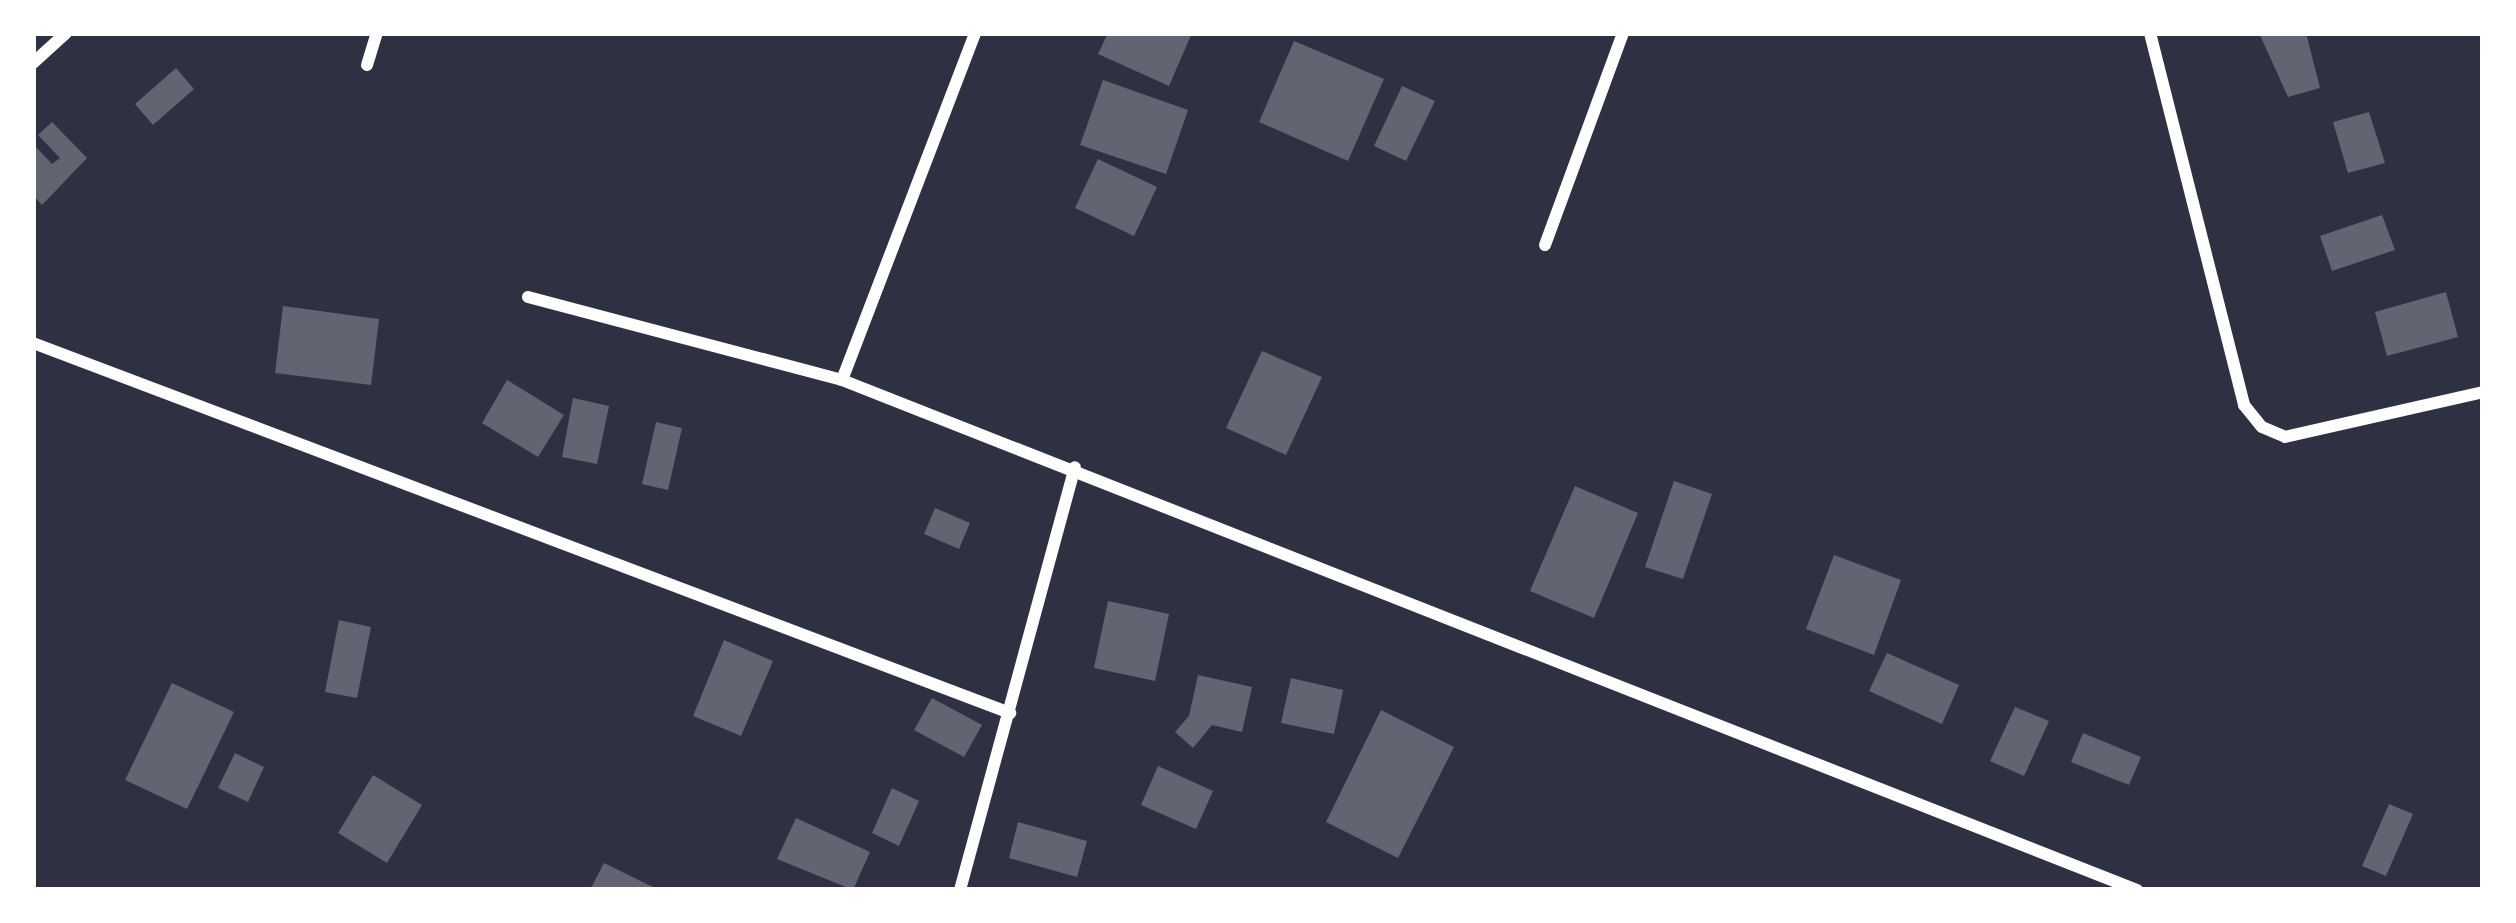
<!DOCTYPE html>
<style>
body{margin:0}
#map{position:relative;width:2516px;height:923px;overflow:hidden;background:#2d3142;font-family:"Asap Condensed",sans-serif}
div>[style]{position:absolute}
.building>*{inset:0;background:#626471}
.minor>*{height:12px;margin:-6px;padding:0 6px;transform-origin:6px;border-radius:6px;background:#fff}
span{translate:-50% -50%;white-space:nowrap;text-align:center;line-height:1.15;-webkit-text-stroke:9px #fff;paint-order:stroke}
.frame{position:absolute;inset:0;border:36px solid #fff;pointer-events:none}
</style>
<div id="map">
<div class="building">
<i style="clip-path:polygon(1108px 33px,1192px 33px,1169px 86px,1098px 54px)"></i>
<i style="clip-path:polygon(2259px 33px,2306px 33px,2320px 88px,2288px 97px)"></i>
<i style="clip-path:polygon(1294px 41px,1384px 79px,1348px 161px,1259px 122px)"></i>
<i style="clip-path:polygon(176px 68px,194px 89px,153px 125px,135px 104px)"></i>
<i style="clip-path:polygon(1103px 80px,1188px 110px,1166px 174px,1080px 145px)"></i>
<i style="clip-path:polygon(1402px 86px,1435px 101px,1406px 161px,1374px 146px)"></i>
<i style="clip-path:polygon(2369px 112px,2385px 163px,2348px 173px,2333px 122px)"></i>
<i style="clip-path:polygon(52px 122px,87px 158px,42px 205px,33px 195px,33px 144px,52px 164px,60px 158px,38px 135px)"></i>
<i style="clip-path:polygon(1098px 159px,1157px 187px,1134px 236px,1075px 208px)"></i>
<i style="clip-path:polygon(2382px 215px,2395px 250px,2332px 271px,2320px 236px)"></i>
<i style="clip-path:polygon(2446px 292px,2458px 337px,2387px 356px,2375px 312px)"></i>
<i style="clip-path:polygon(283px 306px,379px 319px,371px 385px,275px 373px)"></i>
<i style="clip-path:polygon(1262px 351px,1322px 377px,1286px 455px,1226px 428px)"></i>
<i style="clip-path:polygon(507px 380px,564px 415px,538px 457px,482px 423px)"></i>
<i style="clip-path:polygon(573px 398px,609px 406px,597px 464px,562px 457px)"></i>
<i style="clip-path:polygon(656px 422px,682px 428px,668px 490px,642px 484px)"></i>
<i style="clip-path:polygon(1674px 481px,1712px 494px,1683px 579px,1645px 567px)"></i>
<i style="clip-path:polygon(1575px 486px,1638px 513px,1594px 618px,1530px 591px)"></i>
<i style="clip-path:polygon(935px 508px,970px 523px,959px 549px,924px 534px)"></i>
<i style="clip-path:polygon(1834px 555px,1901px 580px,1874px 655px,1806px 629px)"></i>
<i style="clip-path:polygon(1108px 601px,1169px 614px,1155px 681px,1094px 668px)"></i>
<i style="clip-path:polygon(339px 620px,371px 627px,357px 698px,325px 692px)"></i>
<i style="clip-path:polygon(724px 640px,773px 661px,741px 736px,693px 716px)"></i>
<i style="clip-path:polygon(1887px 653px,1959px 685px,1942px 724px,1869px 691px)"></i>
<i style="clip-path:polygon(1198px 675px,1252px 687px,1242px 732px,1212px 725px,1193px 748px,1175px 732px,1189px 716px)"></i>
<i style="clip-path:polygon(1291px 678px,1343px 690px,1334px 734px,1281px 723px)"></i>
<i style="clip-path:polygon(172px 683px,234px 712px,187px 809px,125px 780px)"></i>
<i style="clip-path:polygon(932px 698px,982px 725px,964px 757px,914px 730px)"></i>
<i style="clip-path:polygon(2015px 707px,2049px 721px,2024px 776px,1990px 761px)"></i>
<i style="clip-path:polygon(1381px 710px,1454px 747px,1398px 858px,1326px 822px)"></i>
<i style="clip-path:polygon(2083px 733px,2141px 757px,2129px 785px,2071px 762px)"></i>
<i style="clip-path:polygon(235px 753px,264px 767px,248px 802px,218px 788px)"></i>
<i style="clip-path:polygon(1158px 766px,1213px 791px,1196px 829px,1141px 805px)"></i>
<i style="clip-path:polygon(373px 775px,422px 805px,387px 863px,338px 833px)"></i>
<i style="clip-path:polygon(892px 788px,919px 801px,899px 846px,872px 833px)"></i>
<i style="clip-path:polygon(2389px 804px,2413px 814px,2386px 876px,2362px 866px)"></i>
<i style="clip-path:polygon(796px 818px,870px 852px,853px 890px,777px 859px)"></i>
<i style="clip-path:polygon(1018px 822px,1087px 841px,1077px 877px,1009px 858px)"></i>
<i style="clip-path:polygon(604px 863px,659px 890px,590px 890px)"></i>
</div>
<div class="minor">
<i style="left:2150px;top:33px;width:384px;rotate:75.8deg"></i>
<i style="left:2244px;top:405px;width:28px;rotate:51deg"></i>
<i style="left:2262px;top:427px;width:25px;rotate:23deg"></i>
<i style="left:2285px;top:437px;width:203px;rotate:-12.8deg"></i>
<i style="left:33px;top:63px;width:45px;rotate:-42.3deg"></i>
<i style="left:367px;top:65px;width:34px;rotate:-73deg"></i>
<i style="left:1545px;top:245px;width:226px;rotate:-69.8deg"></i>
<i style="left:528px;top:297px;width:325px;rotate:14.8deg"></i>
<i style="left:842px;top:380px;width:1392px;rotate:21.5deg"></i>
<i style="left:33px;top:343px;width:1045px;rotate:20.74deg"></i>
<i style="left:842px;top:380px;width:372px;rotate:-69deg"></i>
<i style="left:960px;top:890px;width:438px;rotate:-74.8deg"></i>
</div>
<div class="frame"></div>
</div>
